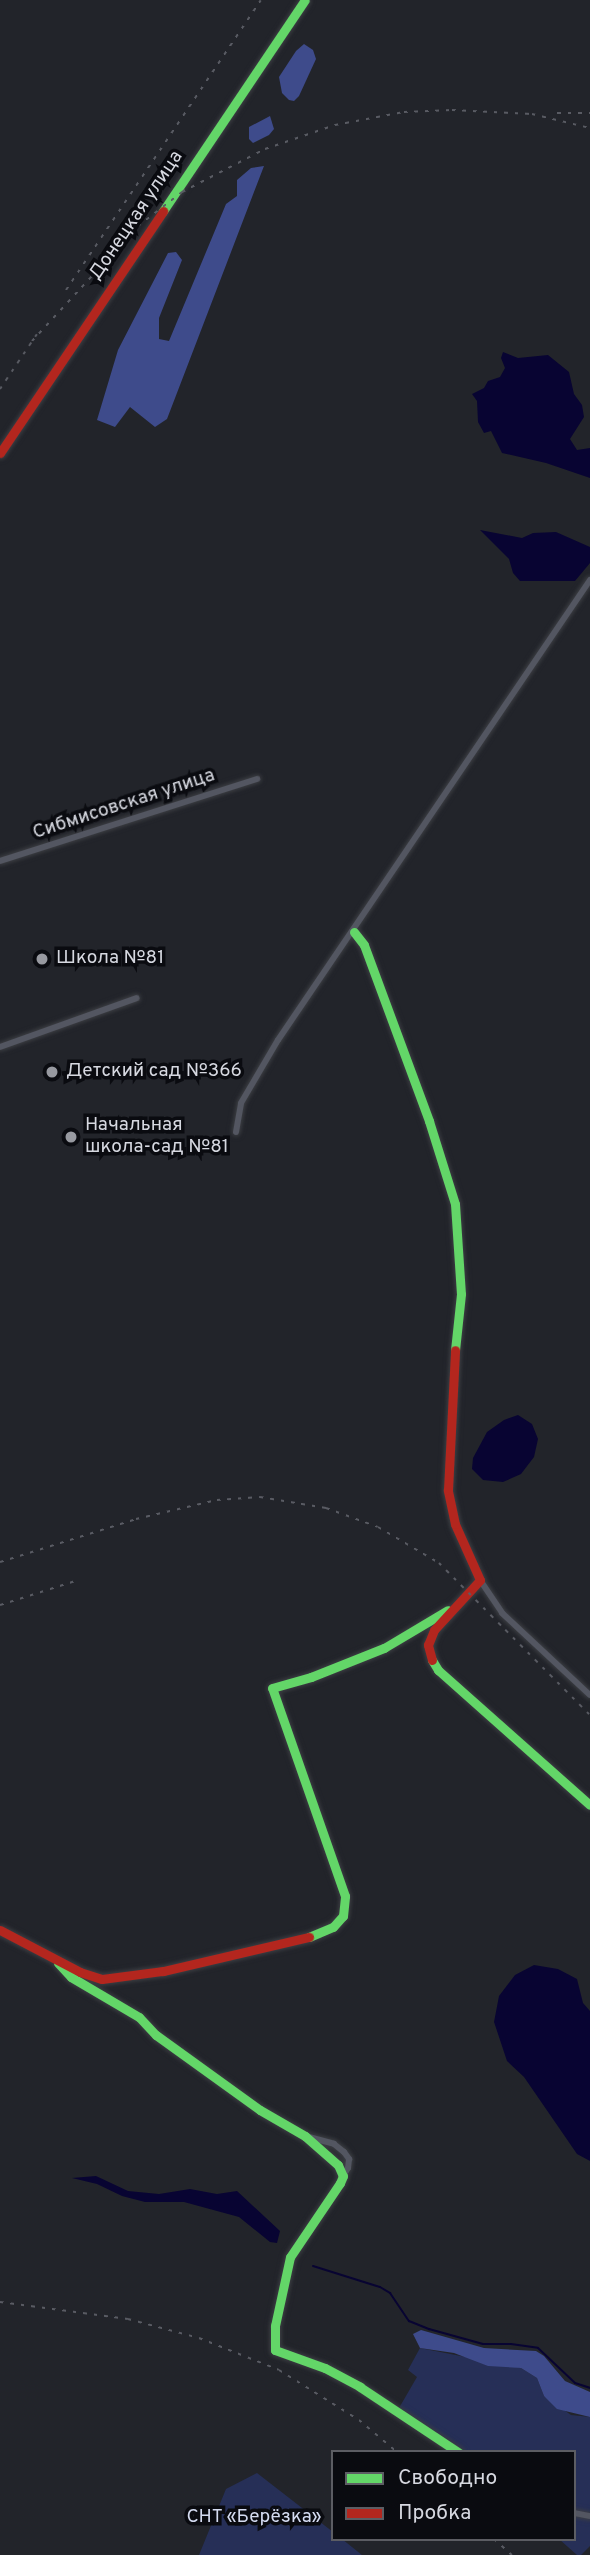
<!DOCTYPE html>
<meta charset="utf-8">
<style>
body{margin:0}
#map{position:relative;width:590px;height:2555px;overflow:hidden;background:#22242a;font-family:Overpass,sans-serif}
div>[style]{position:absolute}
.green>*{inset:0;background:#262f57}
.forest>*{inset:0;background:#3e4b8b}
.water>*{inset:0;background:#080432}
.stream>*{height:2px;margin:-1px;padding:0 1px;transform-origin:1px;border-radius:1px;background:#080432}
.roads{filter:drop-shadow(0 0 2px #3c3e43) drop-shadow(0 0 2px #3c3e43)}
.street>*{height:6px;margin:-3px;padding:0 3px;transform-origin:3px;border-radius:3px;background:#535661}
.fast>*{height:9px;margin:-4.5px;padding:0 4.5px;transform-origin:4.5px;border-radius:4.5px;background:#63d668}
.jam>*{height:9px;margin:-4.5px;padding:0 4.5px;transform-origin:4.5px;border-radius:4.5px;background:#b3261e}
.rail>*{height:2px;margin-top:-1px;transform-origin:0;background:repeating-linear-gradient(90deg,#595b63 0 3.5px,transparent 0 10.5px)}
.dots>*{width:19px;height:19px;translate:-50% -50%;box-sizing:border-box;border:4px solid #0a0b10;border-radius:50%}
span{translate:-50% -50%;white-space:nowrap;text-align:center;line-height:1.15;-webkit-text-stroke:7px #0a0b10;paint-order:stroke}
.street-label{font-size:19px;color:#d6d8e0}
.poi-label{font-size:19px;color:#d6d8e0}
.left{translate:0 -50%;text-align:left}
.park-label{font-size:19px;color:#d4dbf0}
.legend{position:absolute;left:331px;top:2450px;width:245px;height:91px;box-sizing:border-box;background:#0a0b10;border:2px solid #5c5d63;margin:0;padding:9px 12px;list-style:none;font-size:21px;color:#d6d8e0}
.legend li{display:flex;align-items:center;gap:14px;height:35px}
.legend b{width:35px;border:2px solid #5c5d63}
</style>
<div id="map">
<div class="green">
<i style="clip-path:polygon(420px 2348px,521px 2368px,537px 2378px,544px 2396px,571px 2415px,590px 2417px,590px 2546px,581px 2555px,577px 2555px,559px 2539px,574px 2539px,574px 2452px,463px 2452px,399px 2408px,417px 2377px,408px 2370px)"></i>
<i style="clip-path:polygon(257px 2473px,333px 2532px,333px 2539px,342px 2539px,362px 2555px,199px 2555px,226px 2489px)"></i>
</div>
<div class="forest">
<i style="clip-path:polygon(304px 44px,313px 50px,316px 59px,299px 96px,294px 101px,289px 100px,282px 93px,279px 77px,296px 51px)"></i>
<i style="clip-path:polygon(270px 116px,274px 129px,269px 135px,253px 143px,249px 139px,249px 127px)"></i>
<i style="clip-path:polygon(264px 166px,167px 419px,155px 427px,130px 407px,115px 427px,97px 420px,118px 350px,168px 253px,176px 252px,182px 260px,159px 318px,159px 339px,169px 341px,226px 204px,237px 196px,237px 180px,251px 168px)"></i>
<i style="clip-path:polygon(421px 2330px,484px 2348px,536px 2351px,544px 2356px,565px 2381px,590px 2392px,590px 2417px,557px 2409px,544px 2396px,537px 2378px,521px 2368px,488px 2366px,454px 2353px,420px 2348px,413px 2334px)"></i>
</div>
<div class="water">
<i style="clip-path:polygon(503px 352px,518px 358px,548px 355px,569px 372px,574px 394px,582px 405px,584px 417px,570px 439px,577px 450px,590px 448px,590px 478px,546px 463px,502px 453px,491px 431px,484px 433px,478px 422px,477px 401px,472px 394px,484px 388px,488px 381px,500px 377px,505px 368px,501px 358px)"></i>
<i style="clip-path:polygon(480px 530px,522px 538px,533px 533px,556px 532px,590px 547px,590px 563px,575px 581px,520px 581px,513px 573px,509px 559px)"></i>
<i style="clip-path:polygon(518px 1415px,532px 1424px,538px 1439px,534px 1457px,521px 1474px,503px 1482px,483px 1480px,472px 1469px,473px 1458px,487px 1432px,504px 1420px)"></i>
<i style="clip-path:polygon(534px 1965px,558px 1969px,577px 1979px,583px 2003px,590px 2011px,590px 2161px,577px 2154px,524px 2077px,507px 2061px,494px 2022px,499px 1996px,515px 1975px)"></i>
<i style="clip-path:polygon(96px 2176px,128px 2191px,159px 2194px,190px 2189px,217px 2194px,237px 2191px,280px 2231px,277px 2243px,270px 2242px,239px 2217px,184px 2202px,145px 2202px,122px 2196px,97px 2184px,72px 2178px)"></i>
</div>
<div class="stream">
<i style="left:313px;top:2266px;width:70px;rotate:17.4deg"></i>
<i style="left:380px;top:2287px;width:12px;rotate:31deg"></i>
<i style="left:390px;top:2293px;width:34px;rotate:56deg"></i>
<i style="left:409px;top:2321px;width:22px;rotate:22deg"></i>
<i style="left:429px;top:2329px;width:56px;rotate:15.5deg"></i>
<i style="left:483px;top:2344px;width:28px"></i>
<i style="left:511px;top:2344px;width:27px;rotate:8deg"></i>
<i style="left:538px;top:2348px;width:51px;rotate:43.4deg"></i>
<i style="left:575px;top:2383px;width:16px;rotate:18deg"></i>
</div>
<div class="roads">
<div class="street">
<i style="left:0;top:861px;width:270px;rotate:-17.7deg"></i>
<i style="left:0;top:1047px;width:145px;rotate:-19.7deg"></i>
<i style="left:236px;top:1132px;width:29px;rotate:-80deg"></i>
<i style="left:241px;top:1103px;width:73px;rotate:-59.6deg"></i>
<i style="left:278px;top:1040px;width:556px;rotate:-55.85deg"></i>
<i style="left:480px;top:1580px;width:40px;rotate:56deg"></i>
<i style="left:502px;top:1613px;width:120px;rotate:43deg"></i>
<i style="left:305px;top:2136px;width:30px;rotate:15deg"></i>
<i style="left:334px;top:2144px;width:13px;rotate:39deg"></i>
<i style="left:344px;top:2152px;width:9px;rotate:54deg"></i>
<i style="left:349px;top:2159px;width:9px;rotate:96deg"></i>
<i style="left:348px;top:2168px;width:9px;rotate:122deg"></i>
<i style="left:574px;top:2513px;width:16px;rotate:11deg"></i>
</div>
<div class="fast">
<i style="left:163px;top:211px;width:254px;rotate:-56.1deg"></i>
<i style="left:354px;top:932px;width:16px;rotate:52deg"></i>
<i style="left:364px;top:945px;width:188px;rotate:69.7deg"></i>
<i style="left:429px;top:1121px;width:87px;rotate:72.6deg"></i>
<i style="left:455px;top:1204px;width:90px;rotate:86.2deg"></i>
<i style="left:461px;top:1294px;width:56px;rotate:96.1deg"></i>
<i style="left:432px;top:1660px;width:12px;rotate:59deg"></i>
<i style="left:438px;top:1670px;width:203px;rotate:41.6deg"></i>
<i style="left:309px;top:1937px;width:26px;rotate:-23deg"></i>
<i style="left:333px;top:1927px;width:15px;rotate:-48deg"></i>
<i style="left:343px;top:1916px;width:20px;rotate:-84deg"></i>
<i style="left:345px;top:1896px;width:220px;rotate:-109.3deg"></i>
<i style="left:272px;top:1688px;width:41px;rotate:-15.8deg"></i>
<i style="left:311px;top:1677px;width:79px;rotate:-21.7deg"></i>
<i style="left:384px;top:1648px;width:74px;rotate:-30.7deg"></i>
<i style="left:58px;top:1963px;width:19px;rotate:47deg"></i>
<i style="left:71px;top:1977px;width:79px;rotate:30.5deg"></i>
<i style="left:139px;top:2017px;width:25px;rotate:47deg"></i>
<i style="left:156px;top:2035px;width:128px;rotate:35.8deg"></i>
<i style="left:260px;top:2110px;width:52px;rotate:30deg"></i>
<i style="left:305px;top:2136px;width:44px;rotate:41.3deg"></i>
<i style="left:338px;top:2165px;width:12px;rotate:66deg"></i>
<i style="left:343px;top:2176px;width:8px;rotate:113deg"></i>
<i style="left:340px;top:2183px;width:89px;rotate:124deg"></i>
<i style="left:290px;top:2257px;width:71px;rotate:102.3deg"></i>
<i style="left:275px;top:2326px;width:24px;rotate:90deg"></i>
<i style="left:275px;top:2350px;width:53px;rotate:19.8deg"></i>
<i style="left:325px;top:2368px;width:40px;rotate:28deg"></i>
<i style="left:360px;top:2387px;width:118px;rotate:33.6deg"></i>
</div>
<div class="jam">
<i style="left:0;top:453px;width:292px;rotate:-56deg"></i>
<i style="left:432px;top:1660px;width:16px;rotate:-105deg"></i>
<i style="left:428px;top:1645px;width:16px;rotate:-68deg"></i>
<i style="left:434px;top:1630px;width:68px;rotate:-47.4deg"></i>
<i style="left:480px;top:1580px;width:61px;rotate:-114.1deg"></i>
<i style="left:455px;top:1524px;width:35px;rotate:-102deg"></i>
<i style="left:448px;top:1490px;width:140px;rotate:-87.1deg"></i>
<i style="left:0;top:1930px;width:90px;rotate:27.7deg"></i>
<i style="left:80px;top:1972px;width:23px;rotate:18deg"></i>
<i style="left:102px;top:1979px;width:62px;rotate:-7.5deg"></i>
<i style="left:163px;top:1971px;width:150px;rotate:-13.1deg"></i>
</div>
</div>
<div class="rail">
<i style="left:557px;top:113px;width:33px"></i>
<i style="left:66px;top:290px;width:349px;rotate:-56.1deg"></i>
<i style="left:32px;top:341px;width:156px;rotate:-47.3deg"></i>
<i style="left:138px;top:226px;width:56px;rotate:-37.7deg"></i>
<i style="left:182px;top:192px;width:93px;rotate:-27.4deg"></i>
<i style="left:265px;top:149px;width:74px;rotate:-18.9deg"></i>
<i style="left:335px;top:125px;width:70px;rotate:-10.7deg"></i>
<i style="left:404px;top:112px;width:48px;rotate:-2.4deg"></i>
<i style="left:452px;top:110px;width:80px;rotate:2.9deg"></i>
<i style="left:532px;top:114px;width:60px;rotate:13.6deg"></i>
<i style="left:0;top:389px;width:66px;rotate:-56.1deg"></i>
<i style="left:0;top:1562px;width:143px;rotate:-17.5deg"></i>
<i style="left:136px;top:1519px;width:83px;rotate:-13.2deg"></i>
<i style="left:217px;top:1500px;width:43px;rotate:-4deg"></i>
<i style="left:260px;top:1497px;width:67px;rotate:9.5deg"></i>
<i style="left:326px;top:1508px;width:55px;rotate:20.1deg"></i>
<i style="left:378px;top:1527px;width:71px;rotate:30.5deg"></i>
<i style="left:439px;top:1563px;width:214px;rotate:45.2deg"></i>
<i style="left:0;top:1605px;width:79px;rotate:-17.7deg"></i>
<i style="left:0;top:2302px;width:129px;rotate:7.6deg"></i>
<i style="left:128px;top:2319px;width:73px;rotate:15deg"></i>
<i style="left:199px;top:2338px;width:86px;rotate:21.8deg"></i>
<i style="left:279px;top:2370px;width:94px;rotate:32deg"></i>
<i style="left:359px;top:2420px;width:50px;rotate:40.1deg"></i>
<i style="left:494px;top:2539px;width:24px;rotate:42deg"></i>
</div>
<div class="dots">
<i style="left:42px;top:959px;background:#9799a0"></i>
<i style="left:52px;top:1072px;background:#9799a0"></i>
<i style="left:71px;top:1137px;background:#9799a0"></i>
</div>
<div class="street-label">
<span style="left:137px;top:216px;rotate:-56deg">Донецкая улица</span>
<span style="left:124px;top:805px;rotate:-18deg">Сибмисовская улица</span>
</div>
<div class="poi-label">
<span class="left" style="left:56px;top:959px">Школа №81</span>
<span class="left" style="left:66px;top:1072px">Детский сад №366</span>
<span class="left" style="left:85px;top:1137px">Начальная<br>школа-сад №81</span>
</div>
<div class="park-label">
<span style="left:254px;top:2518px">СНТ «Берёзка»</span>
</div>
<ul class="legend">
<li><b style="height:9px;background:#63d668"></b>Свободно</li>
<li><b style="height:9px;background:#b3261e"></b>Пробка</li>
</ul>
</div>
